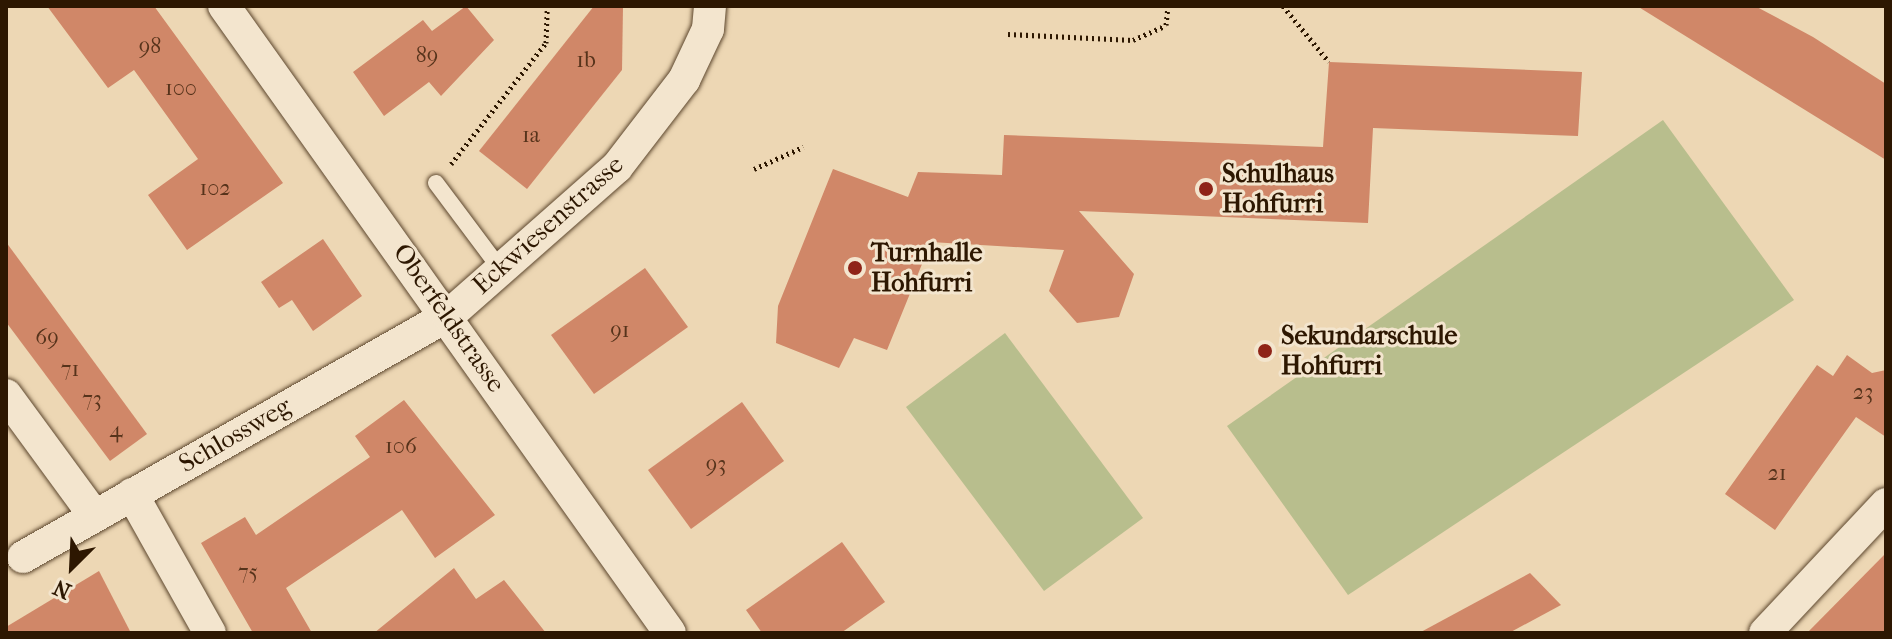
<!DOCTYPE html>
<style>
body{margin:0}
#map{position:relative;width:1892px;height:639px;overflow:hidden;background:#edd7b4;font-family:"IM FELL French Canon",serif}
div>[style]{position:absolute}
.green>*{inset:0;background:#b8be8d}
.building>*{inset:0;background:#d08768}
.path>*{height:5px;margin-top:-2.5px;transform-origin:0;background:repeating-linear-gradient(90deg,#2d1701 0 2px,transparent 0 6px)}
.roads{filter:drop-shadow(0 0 2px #5d472e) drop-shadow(0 0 2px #5d472e)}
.lane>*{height:16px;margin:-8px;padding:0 8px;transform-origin:8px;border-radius:8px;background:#f3e5ce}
.street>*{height:32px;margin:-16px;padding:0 16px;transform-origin:16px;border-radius:16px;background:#f3e5ce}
.dots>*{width:22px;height:22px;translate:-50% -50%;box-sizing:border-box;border:4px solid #f3e5ce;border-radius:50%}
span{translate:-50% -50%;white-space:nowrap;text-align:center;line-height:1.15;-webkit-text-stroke:6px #f3e5ce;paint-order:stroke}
.number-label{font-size:22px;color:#56331b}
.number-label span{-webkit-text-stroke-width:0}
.poi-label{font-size:26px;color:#2d1701;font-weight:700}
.left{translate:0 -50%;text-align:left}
.street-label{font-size:26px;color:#2d1701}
.frame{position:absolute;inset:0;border:8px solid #2d1701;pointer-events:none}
.north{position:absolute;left:32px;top:527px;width:80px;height:80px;-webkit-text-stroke:6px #f3e5ce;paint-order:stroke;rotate:204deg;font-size:22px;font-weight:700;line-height:32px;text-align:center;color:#2d1701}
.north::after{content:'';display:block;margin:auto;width:28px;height:36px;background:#2d1701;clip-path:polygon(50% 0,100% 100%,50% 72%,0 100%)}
</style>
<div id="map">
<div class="green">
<i style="clip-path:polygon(1663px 120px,1794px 300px,1348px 595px,1227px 426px)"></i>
<i style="clip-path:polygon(1005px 333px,1143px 518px,1044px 591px,906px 407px)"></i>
</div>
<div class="building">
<i style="clip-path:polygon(47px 6px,154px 6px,283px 183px,187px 250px,148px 195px,198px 159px,134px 70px,108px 88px)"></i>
<i style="clip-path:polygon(466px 6px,494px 40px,441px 96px,429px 82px,384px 116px,353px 72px,423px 20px,432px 31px)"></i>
<i style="clip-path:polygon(594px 6px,623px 6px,622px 70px,527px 189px,479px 151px)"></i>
<i style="clip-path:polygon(1637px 6px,1755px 6px,1813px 37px,1886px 84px,1886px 160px)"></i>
<i style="clip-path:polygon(1329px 62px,1582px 72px,1578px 136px,1373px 128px,1368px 223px,1079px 211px,1134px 274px,1119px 317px,1077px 323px,1049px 291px,1064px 250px,931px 242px,887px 350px,854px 338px,839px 368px,776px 343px,778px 306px,833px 169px,908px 197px,918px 172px,1002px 175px,1004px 135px,1323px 147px)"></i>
<i style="clip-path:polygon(323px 239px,362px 296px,313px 331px,292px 300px,279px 308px,261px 282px)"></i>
<i style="clip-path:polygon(6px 242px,147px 434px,110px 461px,6px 322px)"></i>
<i style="clip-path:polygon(645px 268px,688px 327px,594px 394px,551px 335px)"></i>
<i style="clip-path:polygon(1847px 355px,1872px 373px,1886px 370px,1886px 437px,1856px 417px,1775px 530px,1725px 494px,1817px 365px,1833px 376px)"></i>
<i style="clip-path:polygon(404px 400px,495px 515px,435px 558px,402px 510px,286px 588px,312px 633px,253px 633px,201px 543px,245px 517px,256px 535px,370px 457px,355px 436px)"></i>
<i style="clip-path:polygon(742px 402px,784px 461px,691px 529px,648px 470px)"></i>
<i style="clip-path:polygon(842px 542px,885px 602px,841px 633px,762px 633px,746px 610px)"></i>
<i style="clip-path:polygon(1886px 553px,1886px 633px,1807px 633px)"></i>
<i style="clip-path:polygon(454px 568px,476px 599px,504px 580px,546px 633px,374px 633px)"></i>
<i style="clip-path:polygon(99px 571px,131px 633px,6px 633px,6px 627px)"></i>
<i style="clip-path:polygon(1530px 573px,1561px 605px,1509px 633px,1419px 633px)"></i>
</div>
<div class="path">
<i style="left:1283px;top:6px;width:72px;rotate:50.6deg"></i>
<i style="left:1008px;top:34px;width:125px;rotate:2.7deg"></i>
<i style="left:1133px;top:40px;width:36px;rotate:-24deg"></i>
<i style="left:1166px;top:25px;width:19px;rotate:-84deg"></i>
<i style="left:451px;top:164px;width:154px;rotate:-51.9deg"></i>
<i style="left:546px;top:43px;width:37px;rotate:-88deg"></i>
<i style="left:754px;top:169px;width:54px;rotate:-24.2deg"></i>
</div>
<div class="roads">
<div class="lane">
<i style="left:436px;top:183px;width:109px;rotate:53.2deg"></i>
</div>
<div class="street">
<i style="left:224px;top:6px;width:769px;rotate:54.57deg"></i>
<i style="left:6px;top:395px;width:147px;rotate:53.8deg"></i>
<i style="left:132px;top:494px;width:159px;rotate:60.7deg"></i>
<i style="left:23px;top:557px;width:489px;rotate:-29.6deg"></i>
<i style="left:448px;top:316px;width:225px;rotate:-41.4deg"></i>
<i style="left:617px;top:167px;width:110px;rotate:-52.4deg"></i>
<i style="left:684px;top:80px;width:56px;rotate:-64.8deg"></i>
<i style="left:708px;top:29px;width:23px;rotate:-85deg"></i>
<i style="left:1765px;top:633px;width:177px;rotate:-46.8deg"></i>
</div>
</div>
<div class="dots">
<i style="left:1206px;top:189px;background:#8f2418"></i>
<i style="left:855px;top:268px;background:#8f2418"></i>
<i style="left:1265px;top:351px;background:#8f2418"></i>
</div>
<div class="number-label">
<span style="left:150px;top:47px">98</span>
<span style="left:427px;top:56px">89</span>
<span style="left:586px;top:61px">1b</span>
<span style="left:181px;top:89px">100</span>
<span style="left:531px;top:136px">1a</span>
<span style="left:215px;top:189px">102</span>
<span style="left:620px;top:331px">91</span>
<span style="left:47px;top:338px">69</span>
<span style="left:70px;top:370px">71</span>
<span style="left:1863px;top:393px">23</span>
<span style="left:92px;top:400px">73</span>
<span style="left:116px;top:431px">4</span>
<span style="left:401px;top:447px">106</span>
<span style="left:716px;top:465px">93</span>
<span style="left:1777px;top:474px">21</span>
<span style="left:248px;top:573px">75</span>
</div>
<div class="poi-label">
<span class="left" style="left:1222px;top:189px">Schulhaus<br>Hohfurri</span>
<span class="left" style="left:871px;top:268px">Turnhalle<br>Hohfurri</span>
<span class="left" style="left:1281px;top:351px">Sekundarschule<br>Hohfurri</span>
</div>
<div class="street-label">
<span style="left:548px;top:225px;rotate:-42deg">Eckwiesenstrasse</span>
<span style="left:449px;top:318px;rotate:55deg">Oberfeldstrasse</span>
<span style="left:235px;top:435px;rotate:-30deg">Schlossweg</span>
</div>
<div class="frame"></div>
<div class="north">N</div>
</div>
